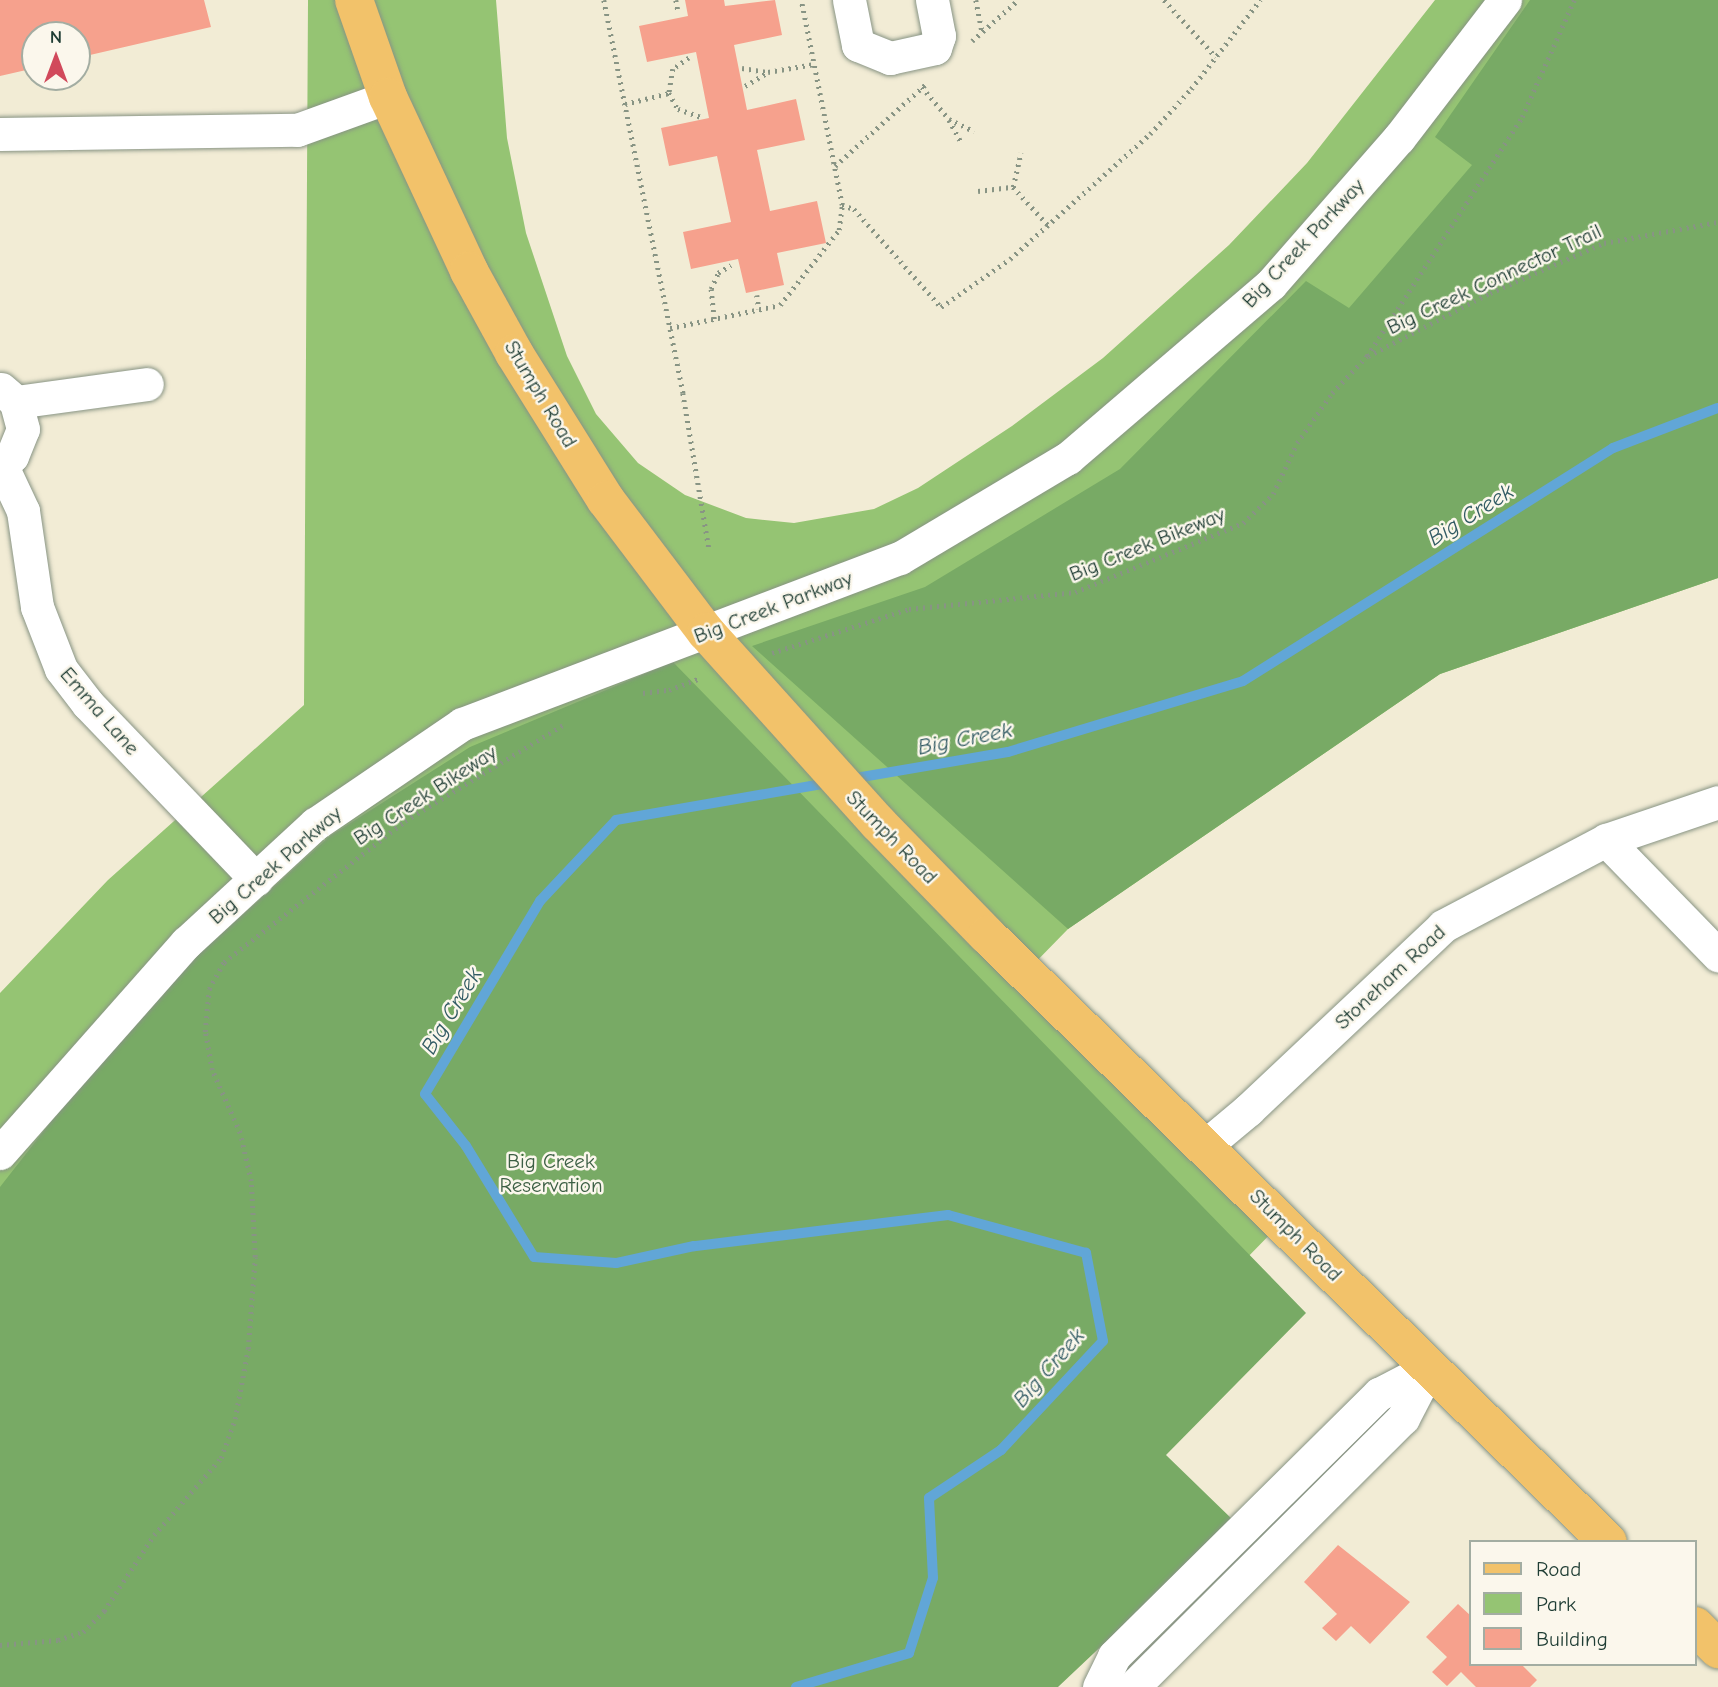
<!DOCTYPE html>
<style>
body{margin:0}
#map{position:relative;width:1718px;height:1687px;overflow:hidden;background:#f2ecd5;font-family:"Comic Neue",sans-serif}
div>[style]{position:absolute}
.green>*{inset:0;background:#95c473}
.forest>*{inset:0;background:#78aa65}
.stream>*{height:10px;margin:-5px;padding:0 5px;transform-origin:5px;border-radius:5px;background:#61a6d7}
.building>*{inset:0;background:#f6a18d}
.path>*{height:4.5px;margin-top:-2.25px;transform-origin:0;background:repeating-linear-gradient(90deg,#889484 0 2px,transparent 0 7px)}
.roads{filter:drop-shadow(0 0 2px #889484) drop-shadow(0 0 2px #889484)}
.minor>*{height:33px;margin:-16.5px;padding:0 16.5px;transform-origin:16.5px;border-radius:16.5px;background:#fff}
.major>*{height:38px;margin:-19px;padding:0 19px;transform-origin:19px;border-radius:19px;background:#f2c26a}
span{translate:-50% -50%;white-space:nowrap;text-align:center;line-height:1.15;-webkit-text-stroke:5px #fbf7ec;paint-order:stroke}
.street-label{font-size:21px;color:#1f3d34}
.park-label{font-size:21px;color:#3c5f44}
.water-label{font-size:23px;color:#335c65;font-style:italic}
.legend{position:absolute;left:1469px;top:1540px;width:228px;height:126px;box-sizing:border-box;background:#fbf7ec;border:2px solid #a3ada2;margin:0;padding:9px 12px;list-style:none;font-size:21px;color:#1f3d34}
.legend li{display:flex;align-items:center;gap:14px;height:35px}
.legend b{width:35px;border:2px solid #a3ada2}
.north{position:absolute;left:21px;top:21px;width:70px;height:70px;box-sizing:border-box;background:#fbf7ec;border:2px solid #a3ada2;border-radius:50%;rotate:0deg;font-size:19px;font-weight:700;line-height:28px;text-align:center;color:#1f3d34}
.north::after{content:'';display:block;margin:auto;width:24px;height:32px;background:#d1495b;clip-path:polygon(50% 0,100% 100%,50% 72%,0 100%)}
</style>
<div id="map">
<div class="green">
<i style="clip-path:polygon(308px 0,496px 0,507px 138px,526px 233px,567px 356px,596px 414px,638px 463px,685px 495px,746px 518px,794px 523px,874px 509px,918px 488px,1012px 426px,1103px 358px,1229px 245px,1307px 163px,1435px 0,1718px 0,1718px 578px,1440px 674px,1068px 929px,1026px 972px,1282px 1222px,828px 1687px,0 1687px,0 993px,108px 880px,304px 705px)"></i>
</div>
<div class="forest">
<i style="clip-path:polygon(1530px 0,1718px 0,1718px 578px,1440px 674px,1068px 929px,752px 646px,925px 587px,1120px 469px,1306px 281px,1349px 308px,1472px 165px,1435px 137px)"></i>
<i style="clip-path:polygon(673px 662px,1306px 1313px,1166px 1455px,1234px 1521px,1058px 1687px,0 1687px,0 1187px,57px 1114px,196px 957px,330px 836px,470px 747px)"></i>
</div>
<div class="stream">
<i style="left:850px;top:779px;width:160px;rotate:-9.7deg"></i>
<i style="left:1008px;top:752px;width:245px;rotate:-16.8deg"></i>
<i style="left:1243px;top:681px;width:437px;rotate:-32.2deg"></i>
<i style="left:1613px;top:448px;width:112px;rotate:-20.9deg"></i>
<i style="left:796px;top:1687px;width:118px;rotate:-16.7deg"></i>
<i style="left:909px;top:1653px;width:79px;rotate:-72.3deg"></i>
<i style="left:933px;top:1578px;width:80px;rotate:-92.9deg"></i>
<i style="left:929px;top:1498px;width:87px;rotate:-33.7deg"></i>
<i style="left:1001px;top:1450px;width:149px;rotate:-46.9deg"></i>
<i style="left:1103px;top:1341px;width:90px;rotate:-100.9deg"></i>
<i style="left:1086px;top:1253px;width:143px;rotate:-164.6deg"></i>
<i style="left:948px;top:1215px;width:256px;rotate:173deg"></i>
<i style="left:694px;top:1246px;width:80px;rotate:167.7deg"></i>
<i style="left:616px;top:1263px;width:82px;rotate:-175.8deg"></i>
<i style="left:534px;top:1257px;width:130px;rotate:-121.5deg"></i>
<i style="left:466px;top:1146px;width:66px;rotate:-128.3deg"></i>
<i style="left:425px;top:1094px;width:225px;rotate:-59.2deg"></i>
<i style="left:540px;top:901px;width:111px;rotate:-46.8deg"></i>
<i style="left:616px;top:820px;width:215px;rotate:-9.9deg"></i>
</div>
<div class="building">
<i style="clip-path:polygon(0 0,204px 0,211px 27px,77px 58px,77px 35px,35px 35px,35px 68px,0 76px)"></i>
<i style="clip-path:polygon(685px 0,724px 0,725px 6px,775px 0,782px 35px,734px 45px,747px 110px,796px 99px,805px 140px,757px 150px,770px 211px,817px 201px,826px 243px,777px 253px,784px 285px,746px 293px,738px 259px,691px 269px,683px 232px,731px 222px,717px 156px,669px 166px,661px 128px,709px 118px,696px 52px,647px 62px,639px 26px,688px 16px)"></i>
<i style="clip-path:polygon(1338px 1545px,1410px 1602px,1370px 1644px,1351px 1626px,1336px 1641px,1322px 1628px,1337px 1614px,1304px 1582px)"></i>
<i style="clip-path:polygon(1458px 1604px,1471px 1616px,1471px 1664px,1521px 1664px,1537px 1680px,1530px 1687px,1476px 1687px,1461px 1672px,1447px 1686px,1432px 1672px,1447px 1657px,1426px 1637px)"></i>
</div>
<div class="path">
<i style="left:604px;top:0;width:401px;rotate:78.6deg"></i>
<i style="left:683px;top:393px;width:157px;rotate:80.5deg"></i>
<i style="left:676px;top:0;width:10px;rotate:79deg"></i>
<i style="left:976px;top:0;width:32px;rotate:79deg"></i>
<i style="left:1164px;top:0;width:77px;rotate:47.6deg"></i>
<i style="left:972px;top:41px;width:62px;rotate:-41.7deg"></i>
<i style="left:689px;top:58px;width:19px;rotate:145deg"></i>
<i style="left:673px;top:69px;width:24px;rotate:99deg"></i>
<i style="left:669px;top:93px;width:18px;rotate:61deg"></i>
<i style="left:678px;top:109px;width:24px;rotate:19deg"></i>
<i style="left:742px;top:68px;width:26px;rotate:9deg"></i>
<i style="left:768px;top:72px;width:47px;rotate:-9.9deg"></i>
<i style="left:745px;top:86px;width:27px;rotate:-31deg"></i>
<i style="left:922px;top:87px;width:42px;rotate:49.8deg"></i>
<i style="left:949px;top:119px;width:28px;rotate:26deg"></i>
<i style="left:625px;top:104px;width:45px;rotate:-14deg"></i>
<i style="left:949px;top:120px;width:25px;rotate:61deg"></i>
<i style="left:835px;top:166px;width:121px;rotate:-42deg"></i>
<i style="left:1013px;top:187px;width:53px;rotate:47.3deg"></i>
<i style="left:978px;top:191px;width:35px;rotate:-7deg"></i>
<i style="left:1013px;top:187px;width:35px;rotate:-77deg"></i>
<i style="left:842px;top:205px;width:13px;rotate:18deg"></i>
<i style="left:854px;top:209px;width:131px;rotate:48.4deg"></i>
<i style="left:941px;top:307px;width:84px;rotate:-34.8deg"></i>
<i style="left:1010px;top:259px;width:188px;rotate:-41.8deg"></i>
<i style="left:1150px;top:134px;width:61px;rotate:-47.7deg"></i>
<i style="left:1191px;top:89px;width:113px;rotate:-52.2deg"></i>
<i style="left:757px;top:295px;width:14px;rotate:82deg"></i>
<i style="left:714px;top:319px;width:30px;rotate:-96deg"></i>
<i style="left:711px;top:289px;width:17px;rotate:-66deg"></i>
<i style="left:718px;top:273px;width:15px;rotate:-32deg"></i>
<i style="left:670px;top:328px;width:112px;rotate:-11.8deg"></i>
<i style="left:780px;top:305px;width:95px;rotate:-51.8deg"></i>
<i style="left:839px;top:230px;width:25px;rotate:-83deg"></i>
<i style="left:842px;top:205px;width:209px;rotate:-101.3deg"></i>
<i style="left:1368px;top:356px;width:137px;rotate:-27.3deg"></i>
<i style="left:1490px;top:293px;width:124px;rotate:-23.7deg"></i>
<i style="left:1604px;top:243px;width:116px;rotate:-10.4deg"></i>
<i style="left:772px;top:653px;width:144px;rotate:-17.8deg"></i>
<i style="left:909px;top:609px;width:167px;rotate:-5.8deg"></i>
<i style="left:1075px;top:592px;width:182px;rotate:-22.3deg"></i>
<i style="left:1243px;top:523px;width:42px;rotate:-44deg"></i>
<i style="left:1273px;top:494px;width:56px;rotate:-64.8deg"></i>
<i style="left:1297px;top:443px;width:61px;rotate:-55deg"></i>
<i style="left:1332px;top:393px;width:51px;rotate:-46.6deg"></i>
<i style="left:1367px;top:356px;width:285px;rotate:-57deg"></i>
<i style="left:1522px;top:117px;width:128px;rotate:-66deg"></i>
<i style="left:643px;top:693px;width:26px;rotate:-7deg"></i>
<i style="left:669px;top:690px;width:34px;rotate:-21deg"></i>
<i style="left:0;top:1645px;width:58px;rotate:-4.9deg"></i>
<i style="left:58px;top:1640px;width:26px;rotate:-18deg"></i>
<i style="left:83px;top:1632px;width:30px;rotate:-45deg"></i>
<i style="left:104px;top:1611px;width:91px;rotate:-56.7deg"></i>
<i style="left:154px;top:1535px;width:102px;rotate:-49deg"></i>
<i style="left:221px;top:1458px;width:41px;rotate:-70.3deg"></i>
<i style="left:235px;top:1419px;width:71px;rotate:-79.5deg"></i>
<i style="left:248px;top:1349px;width:92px;rotate:-85.6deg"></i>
<i style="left:255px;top:1257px;width:76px;rotate:-93deg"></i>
<i style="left:251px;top:1181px;width:49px;rotate:-102.9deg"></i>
<i style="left:240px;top:1133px;width:69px;rotate:-114deg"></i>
<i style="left:212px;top:1070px;width:39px;rotate:-100deg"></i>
<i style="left:205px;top:1032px;width:43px;rotate:-84.7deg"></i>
<i style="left:209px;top:989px;width:31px;rotate:-61deg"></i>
<i style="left:224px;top:962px;width:229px;rotate:-37.9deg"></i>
<i style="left:405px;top:821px;width:188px;rotate:-31.3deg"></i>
</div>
<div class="roads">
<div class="minor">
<i style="left:849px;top:0;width:46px;rotate:78.7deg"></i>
<i style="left:858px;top:45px;width:35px;rotate:22deg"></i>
<i style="left:890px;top:58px;width:46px;rotate:-12.5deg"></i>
<i style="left:935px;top:48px;width:13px;rotate:-72deg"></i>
<i style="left:939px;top:36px;width:37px;rotate:-101deg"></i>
<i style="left:0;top:134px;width:297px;rotate:-0.8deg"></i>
<i style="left:297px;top:130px;width:97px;rotate:-19.9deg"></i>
<i style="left:16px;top:402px;width:132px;rotate:-7.8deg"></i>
<i style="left:1px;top:464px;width:52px;rotate:64.9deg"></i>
<i style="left:23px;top:511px;width:97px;rotate:81.7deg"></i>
<i style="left:37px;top:607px;width:66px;rotate:68.8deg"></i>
<i style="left:61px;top:669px;width:44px;rotate:52.4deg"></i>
<i style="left:88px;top:704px;width:243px;rotate:46.2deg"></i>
<i style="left:0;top:465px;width:15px;rotate:-37deg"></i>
<i style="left:12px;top:456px;width:29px;rotate:-68deg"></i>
<i style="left:23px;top:429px;width:28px;rotate:-105deg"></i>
<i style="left:16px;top:402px;width:20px;rotate:-139deg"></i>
<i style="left:1606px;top:840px;width:161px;rotate:45.8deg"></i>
<i style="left:1206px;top:1145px;width:55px;rotate:-39.8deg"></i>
<i style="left:1248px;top:1110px;width:268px;rotate:-43.3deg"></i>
<i style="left:1443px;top:926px;width:184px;rotate:-27.8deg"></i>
<i style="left:1606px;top:840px;width:118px;rotate:-18.7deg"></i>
<i style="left:0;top:1153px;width:281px;rotate:-48.5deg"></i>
<i style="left:186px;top:943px;width:176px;rotate:-42.7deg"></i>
<i style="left:315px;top:824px;width:178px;rotate:-34.2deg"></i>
<i style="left:462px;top:724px;width:468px;rotate:-20.8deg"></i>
<i style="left:900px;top:558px;width:196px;rotate:-30.8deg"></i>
<i style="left:1068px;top:458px;width:267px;rotate:-40.6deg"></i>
<i style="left:1271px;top:284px;width:194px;rotate:-48.8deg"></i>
<i style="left:1399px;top:138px;width:174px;rotate:-52.5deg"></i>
<i style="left:1099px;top:1687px;width:34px;rotate:-64deg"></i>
<i style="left:1114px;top:1656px;width:373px;rotate:-44.7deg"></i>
<i style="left:1379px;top:1394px;width:56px;rotate:-27.5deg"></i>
<i style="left:1133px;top:1687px;width:381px;rotate:-44.9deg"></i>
<i style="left:1403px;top:1418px;width:56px;rotate:-62.5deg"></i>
</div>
<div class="major">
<i style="left:354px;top:0;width:103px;rotate:70.7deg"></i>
<i style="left:388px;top:97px;width:192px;rotate:65deg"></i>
<i style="left:469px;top:271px;width:94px;rotate:61.2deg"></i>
<i style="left:514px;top:353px;width:173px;rotate:58deg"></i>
<i style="left:606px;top:500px;width:166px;rotate:52.9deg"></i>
<i style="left:706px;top:632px;width:257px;rotate:48deg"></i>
<i style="left:878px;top:823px;width:156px;rotate:45.8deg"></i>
<i style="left:987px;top:935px;width:868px;rotate:44.35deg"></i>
<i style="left:1695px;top:1626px;width:33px;rotate:45deg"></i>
</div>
</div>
<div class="street-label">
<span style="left:1303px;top:243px;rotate:-47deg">Big Creek Parkway</span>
<span style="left:1494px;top:279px;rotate:-25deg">Big Creek Connector Trail</span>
<span style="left:541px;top:394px;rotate:59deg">Stumph Road</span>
<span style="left:1147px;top:544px;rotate:-22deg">Big Creek Bikeway</span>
<span style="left:773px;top:607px;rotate:-21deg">Big Creek Parkway</span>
<span style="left:100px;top:711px;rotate:49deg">Emma Lane</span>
<span style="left:425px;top:795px;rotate:-33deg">Big Creek Bikeway</span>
<span style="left:892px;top:837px;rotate:46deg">Stumph Road</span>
<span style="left:275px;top:865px;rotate:-41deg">Big Creek Parkway</span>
<span style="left:1390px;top:977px;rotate:-43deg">Stoneham Road</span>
<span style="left:1296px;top:1235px;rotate:45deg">Stumph Road</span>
</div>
<div class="park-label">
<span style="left:551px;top:1173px">Big Creek<br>Reservation</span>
</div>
<div class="water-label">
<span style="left:1471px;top:515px;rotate:-32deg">Big Creek</span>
<span style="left:965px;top:739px;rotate:-11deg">Big Creek</span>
<span style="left:452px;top:1011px;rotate:-59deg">Big Creek</span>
<span style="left:1049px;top:1368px;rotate:-49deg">Big Creek</span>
</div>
<ul class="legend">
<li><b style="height:9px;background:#f2c26a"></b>Road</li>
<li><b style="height:19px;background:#95c473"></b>Park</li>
<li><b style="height:19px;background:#f6a18d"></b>Building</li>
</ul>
<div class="north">N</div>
</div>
